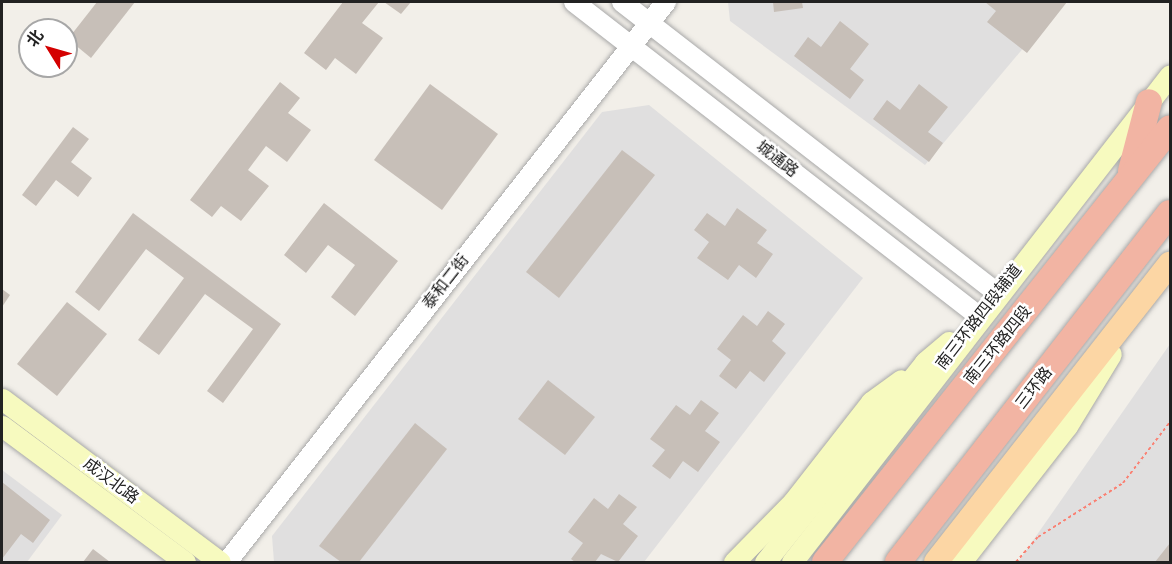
<!DOCTYPE html>
<meta charset="utf-8">
<style>
body{margin:0}
#map{position:relative;width:1172px;height:564px;overflow:hidden;background:#f2efe9;font-family:Raleway,"Noto Sans SC",sans-serif}
div>[style]{position:absolute}
.residential>*{inset:0;background:#e0dfdf}
.building>*{inset:0;background:#c7bfb8}
.path>*{height:2px;margin-top:-1px;transform-origin:0;background:repeating-linear-gradient(90deg,#fa8072 0 3px,transparent 0 6px)}
.roads{filter:drop-shadow(0 0 2px #a9a9a9) drop-shadow(0 0 2px #a9a9a9)}
.tertiary>*{height:20px;margin:-10px;padding:0 10px;transform-origin:10px;border-radius:10px;background:#fff}
.secondary>*{height:21px;margin:-10.5px;padding:0 10.5px;transform-origin:10.5px;border-radius:10.5px;background:#f7fabf}
.primary>*{height:24px;margin:-12px;padding:0 12px;transform-origin:12px;border-radius:12px;background:#fcd6a4}
.trunk>*{height:26px;margin:-13px;padding:0 13px;transform-origin:13px;border-radius:13px;background:#f2b4a3}
span{translate:-50% -50%;white-space:nowrap;text-align:center;line-height:1.15;-webkit-text-stroke:5px #fff;paint-order:stroke}
.street-label{font-size:16px;color:#222}
.frame{position:absolute;inset:0;border:3px solid #222;pointer-events:none}
.north{position:absolute;left:18px;top:18px;width:60px;height:60px;box-sizing:border-box;background:#fff;border:2px solid #a7a7a7;border-radius:50%;rotate:307deg;font-size:16px;font-weight:700;line-height:24px;text-align:center;color:#222}
.north::after{content:'';display:block;margin:auto;width:21px;height:27px;background:#d40000;clip-path:polygon(50% 0,100% 100%,50% 72%,0 100%)}
</style>
<div id="map">
<div class="residential">
<i style="clip-path:polygon(728px 2px,1062px 2px,925px 165px,730px 21px)"></i>
<i style="clip-path:polygon(649px 105px,863px 278px,644px 562px,274px 562px,272px 536px,602px 112px)"></i>
<i style="clip-path:polygon(1170px 344px,1170px 562px,1018px 562px)"></i>
<i style="clip-path:polygon(2px 470px,62px 515px,27px 562px,2px 562px)"></i>
</div>
<div class="building">
<i style="clip-path:polygon(97px 2px,135px 2px,91px 58px,68px 39px)"></i>
<i style="clip-path:polygon(343px 2px,379px 2px,362px 23px,383px 38px,356px 74px,335px 58px,326px 70px,304px 53px)"></i>
<i style="clip-path:polygon(384px 2px,411px 2px,401px 14px)"></i>
<i style="clip-path:polygon(773px 2px,802px 2px,803px 8px,774px 12px)"></i>
<i style="clip-path:polygon(985px 2px,1067px 2px,1027px 53px,987px 22px,996px 11px)"></i>
<i style="clip-path:polygon(840px 21px,869px 44px,850px 69px,864px 80px,850px 99px,794px 56px,808px 37px,821px 47px)"></i>
<i style="clip-path:polygon(280px 82px,300px 98px,288px 113px,311px 130px,287px 162px,266px 146px,248px 170px,269px 186px,241px 221px,221px 206px,212px 217px,190px 200px)"></i>
<i style="clip-path:polygon(430px 84px,498px 134px,442px 210px,374px 160px)"></i>
<i style="clip-path:polygon(919px 84px,948px 107px,928px 132px,943px 143px,929px 162px,873px 119px,887px 100px,900px 110px)"></i>
<i style="clip-path:polygon(73px 127px,89px 139px,71px 162px,92px 178px,78px 197px,56px 180px,36px 206px,22px 195px)"></i>
<i style="clip-path:polygon(622px 150px,655px 175px,559px 298px,526px 272px)"></i>
<i style="clip-path:polygon(324px 203px,398px 261px,355px 316px,331px 297px,355px 265px,328px 245px,306px 273px,284px 255px)"></i>
<i style="clip-path:polygon(737px 208px,767px 230px,757px 243px,773px 254px,756px 278px,739px 265px,728px 280px,697px 258px,709px 242px,694px 230px,707px 213px,725px 226px)"></i>
<i style="clip-path:polygon(133px 213px,281px 324px,223px 403px,207px 391px,253px 329px,205px 294px,159px 355px,138px 340px,184px 278px,146px 249px,99px 311px,75px 292px)"></i>
<i style="clip-path:polygon(2px 289px,10px 295px,2px 307px)"></i>
<i style="clip-path:polygon(67px 302px,107px 334px,57px 396px,17px 364px)"></i>
<i style="clip-path:polygon(768px 311px,785px 324px,772px 341px,786px 353px,764px 382px,750px 371px,736px 389px,719px 376px,731px 360px,717px 349px,743px 315px,757px 326px)"></i>
<i style="clip-path:polygon(548px 380px,595px 417px,565px 455px,518px 419px)"></i>
<i style="clip-path:polygon(701px 400px,719px 413px,705px 431px,720px 442px,698px 472px,683px 461px,670px 479px,652px 466px,665px 450px,650px 439px,676px 405px,690px 415px)"></i>
<i style="clip-path:polygon(415px 423px,447px 449px,359px 562px,341px 562px,319px 546px)"></i>
<i style="clip-path:polygon(2px 482px,50px 520px,33px 543px,21px 534px,2px 559px)"></i>
<i style="clip-path:polygon(619px 494px,637px 507px,623px 524px,638px 536px,618px 562px,601px 554px,595px 562px,575px 562px,571px 559px,583px 543px,568px 532px,594px 498px,608px 509px)"></i>
<i style="clip-path:polygon(1170px 543px,1170px 562px,1155px 562px)"></i>
<i style="clip-path:polygon(93px 549px,110px 562px,83px 562px)"></i>
</div>
<div class="path">
<i style="left:1016px;top:562px;width:33px;rotate:-49deg"></i>
<i style="left:1038px;top:537px;width:101px;rotate:-32.4deg"></i>
<i style="left:1123px;top:483px;width:77px;rotate:-52.4deg"></i>
</div>
<div class="roads">
<div class="tertiary">
<i style="left:574px;top:2px;width:514px;rotate:37.81deg"></i>
<i style="left:622px;top:2px;width:475px;rotate:37.8deg"></i>
<i style="left:227px;top:562px;width:712px;rotate:-51.91deg"></i>
</div>
<div class="secondary">
<i style="left:2px;top:399px;width:272px;rotate:36.8deg"></i>
<i style="left:2px;top:426px;width:228px;rotate:36.6deg"></i>
<i style="left:734px;top:562px;width:84px;rotate:-45.5deg"></i>
<i style="left:793px;top:502px;width:127px;rotate:-52deg"></i>
<i style="left:871px;top:402px;width:37px;rotate:-36deg"></i>
<i style="left:765px;top:562px;width:256px;rotate:-51.3deg"></i>
<i style="left:925px;top:362px;width:31px;rotate:-40deg"></i>
<i style="left:792px;top:562px;width:616px;rotate:-52.18deg"></i>
<i style="left:961px;top:562px;width:172px;rotate:-52.1deg"></i>
<i style="left:1067px;top:426px;width:84px;rotate:-58.6deg"></i>
</div>
<div class="primary">
<i style="left:936px;top:562px;width:379px;rotate:-51.9deg"></i>
</div>
<div class="trunk">
<i style="left:1131px;top:171px;width:71px;rotate:-75.4deg"></i>
<i style="left:825px;top:562px;width:554px;rotate:-51.52deg"></i>
<i style="left:898px;top:562px;width:442px;rotate:-52.1deg"></i>
</div>
</div>
<div class="street-label">
<span style="left:777px;top:159px;rotate:38deg">城通路</span>
<span style="left:446px;top:282px;rotate:-52deg">泰和二街</span>
<span style="left:979px;top:317px;rotate:-52deg">南三环路四段辅道</span>
<span style="left:998px;top:345px;rotate:-51deg">南三环路四段</span>
<span style="left:1034px;top:388px;rotate:-52deg">三环路</span>
<span style="left:111px;top:481px;rotate:37deg">成汉北路</span>
</div>
<div class="frame"></div>
<div class="north">北</div>
</div>
